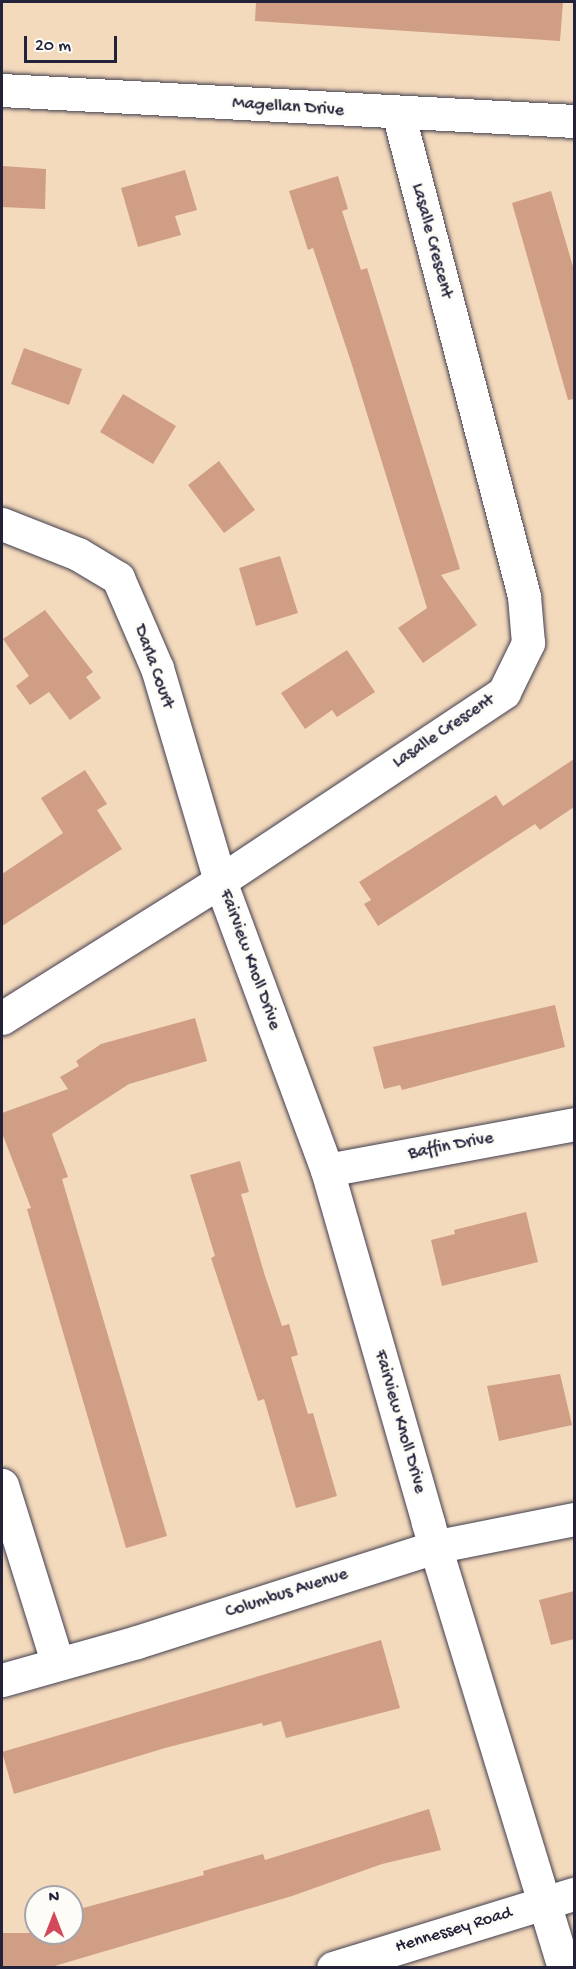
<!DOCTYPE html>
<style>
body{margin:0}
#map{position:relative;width:576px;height:1969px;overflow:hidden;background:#f4dabc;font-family:"Gochi Hand",sans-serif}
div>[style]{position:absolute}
.building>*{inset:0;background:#cf9e85}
.roads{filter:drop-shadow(0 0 2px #423e4e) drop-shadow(0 0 2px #423e4e)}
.minor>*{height:33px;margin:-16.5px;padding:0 16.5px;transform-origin:16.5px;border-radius:16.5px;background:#fff}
.tertiary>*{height:33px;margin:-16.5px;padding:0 16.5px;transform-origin:16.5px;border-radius:16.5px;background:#fff}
span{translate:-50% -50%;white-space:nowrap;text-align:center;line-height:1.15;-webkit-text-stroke:6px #fdfcf7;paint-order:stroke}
.street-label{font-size:18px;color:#22223b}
.frame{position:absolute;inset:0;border:3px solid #22223b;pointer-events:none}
.north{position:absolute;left:24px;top:1885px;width:60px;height:60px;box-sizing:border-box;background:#fdfcf7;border:2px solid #a5a5ac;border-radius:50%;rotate:0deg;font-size:16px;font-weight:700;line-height:24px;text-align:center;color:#22223b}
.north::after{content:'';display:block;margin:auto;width:21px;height:27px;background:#d1495b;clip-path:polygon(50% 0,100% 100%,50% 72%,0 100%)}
.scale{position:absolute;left:24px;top:36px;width:93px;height:27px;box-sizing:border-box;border:3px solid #22223b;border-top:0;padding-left:8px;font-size:18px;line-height:21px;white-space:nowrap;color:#22223b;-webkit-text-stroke:4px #fdfcf7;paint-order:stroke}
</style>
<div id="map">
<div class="building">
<i style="clip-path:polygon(256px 2px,563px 2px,560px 41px,255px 21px)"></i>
<i style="clip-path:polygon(2px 166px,46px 169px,45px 209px,2px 207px)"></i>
<i style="clip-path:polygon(185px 170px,197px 210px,175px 216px,181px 235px,138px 247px,121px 188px)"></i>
<i style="clip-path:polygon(338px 176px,348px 209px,342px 211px,361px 270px,367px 268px,460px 569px,441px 575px,477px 625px,423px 663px,398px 628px,427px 608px,351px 362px,313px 248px,308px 250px,289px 191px)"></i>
<i style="clip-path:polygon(551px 191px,574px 270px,574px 399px,568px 400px,512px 203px)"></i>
<i style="clip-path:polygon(24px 348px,82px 369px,69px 405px,11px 384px)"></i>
<i style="clip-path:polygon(123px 394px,176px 426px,153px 464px,100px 432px)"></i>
<i style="clip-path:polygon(219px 461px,255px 510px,224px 533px,188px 485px)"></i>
<i style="clip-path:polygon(280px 556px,298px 613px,256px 626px,239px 568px)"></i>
<i style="clip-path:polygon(45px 610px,93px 672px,86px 677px,101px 698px,70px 720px,49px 692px,30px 705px,16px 686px,29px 676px,3px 639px)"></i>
<i style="clip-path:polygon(347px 650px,375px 692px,337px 717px,332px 710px,305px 729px,281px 693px)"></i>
<i style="clip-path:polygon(574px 759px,574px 807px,540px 830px,535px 824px,378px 926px,364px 904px,371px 900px,359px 882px,496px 795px,503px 806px)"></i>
<i style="clip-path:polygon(85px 770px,107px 804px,97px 810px,122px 849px,2px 926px,2px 874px,63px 833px,41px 798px)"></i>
<i style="clip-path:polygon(555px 1005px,565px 1047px,402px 1090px,400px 1085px,384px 1089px,373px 1047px)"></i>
<i style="clip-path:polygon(195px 1018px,207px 1061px,129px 1084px,52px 1134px,68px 1177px,62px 1179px,167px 1536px,126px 1548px,27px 1209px,31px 1208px,2px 1133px,2px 1113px,68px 1089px,60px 1077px,79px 1066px,76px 1061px,101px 1044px)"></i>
<i style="clip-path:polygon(240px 1161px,249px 1192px,241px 1194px,265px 1276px,282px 1326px,289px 1324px,298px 1355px,291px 1357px,308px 1414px,313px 1413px,337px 1496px,296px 1508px,264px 1399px,258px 1401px,211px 1258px,215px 1256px,190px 1175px)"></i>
<i style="clip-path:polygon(526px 1212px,538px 1262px,442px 1286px,431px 1240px,455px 1234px,454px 1230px)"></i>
<i style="clip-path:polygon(560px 1374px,572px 1425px,499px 1441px,487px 1386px)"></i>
<i style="clip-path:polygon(574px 1591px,574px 1639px,551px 1645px,539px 1600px)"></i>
<i style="clip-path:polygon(381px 1640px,400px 1708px,286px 1738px,281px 1721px,263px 1726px,262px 1723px,165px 1748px,14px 1794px,2px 1752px)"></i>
<i style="clip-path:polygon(429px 1809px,441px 1850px,382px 1864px,292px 1896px,48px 1968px,2px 1968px,2px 1933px,72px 1933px,72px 1911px,204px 1875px,203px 1871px,263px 1854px,265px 1860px)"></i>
</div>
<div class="roads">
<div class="minor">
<i style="left:2px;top:90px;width:573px;rotate:3.1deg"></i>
<i style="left:2px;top:524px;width:82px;rotate:21.5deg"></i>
<i style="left:78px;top:554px;width:47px;rotate:31deg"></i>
<i style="left:118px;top:578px;width:98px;rotate:66.6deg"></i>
<i style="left:157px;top:668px;width:222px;rotate:73.5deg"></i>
<i style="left:220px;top:881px;width:308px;rotate:69.7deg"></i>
<i style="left:327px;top:1170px;width:367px;rotate:74deg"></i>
<i style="left:428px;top:1523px;width:465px;rotate:73deg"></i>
<i style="left:2px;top:1018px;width:257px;rotate:-32.1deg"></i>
<i style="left:220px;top:881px;width:341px;rotate:-33.6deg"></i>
<i style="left:504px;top:692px;width:55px;rotate:-63.9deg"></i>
<i style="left:528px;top:643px;width:47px;rotate:-94.9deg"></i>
<i style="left:524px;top:596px;width:498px;rotate:-104.6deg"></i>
<i style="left:327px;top:1170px;width:251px;rotate:-10.5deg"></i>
<i style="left:2px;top:1485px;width:185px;rotate:72.7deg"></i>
<i style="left:2px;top:1680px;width:140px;rotate:-15.7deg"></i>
<i style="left:137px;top:1642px;width:316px;rotate:-17.7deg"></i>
<i style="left:438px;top:1546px;width:139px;rotate:-11.2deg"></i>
</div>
<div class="tertiary">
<i style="left:333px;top:1968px;width:252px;rotate:-17.1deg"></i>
</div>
</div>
<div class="street-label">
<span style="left:288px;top:108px;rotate:4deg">Magellan Drive</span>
<span style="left:431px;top:241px;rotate:75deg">Lasalle Crescent</span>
<span style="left:153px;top:667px;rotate:70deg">Darla Court</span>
<span style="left:444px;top:732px;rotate:-34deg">Lasalle Crescent</span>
<span style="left:249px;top:960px;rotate:70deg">Fairview Knoll Drive</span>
<span style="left:451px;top:1147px;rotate:-11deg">Baffin Drive</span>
<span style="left:399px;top:1422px;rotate:74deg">Fairview Knoll Drive</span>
<span style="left:287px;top:1594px;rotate:-18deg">Columbus Avenue</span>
<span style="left:454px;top:1931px;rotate:-17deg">Hennessey Road</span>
</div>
<div class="frame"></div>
<div class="north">N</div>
<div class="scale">20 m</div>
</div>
